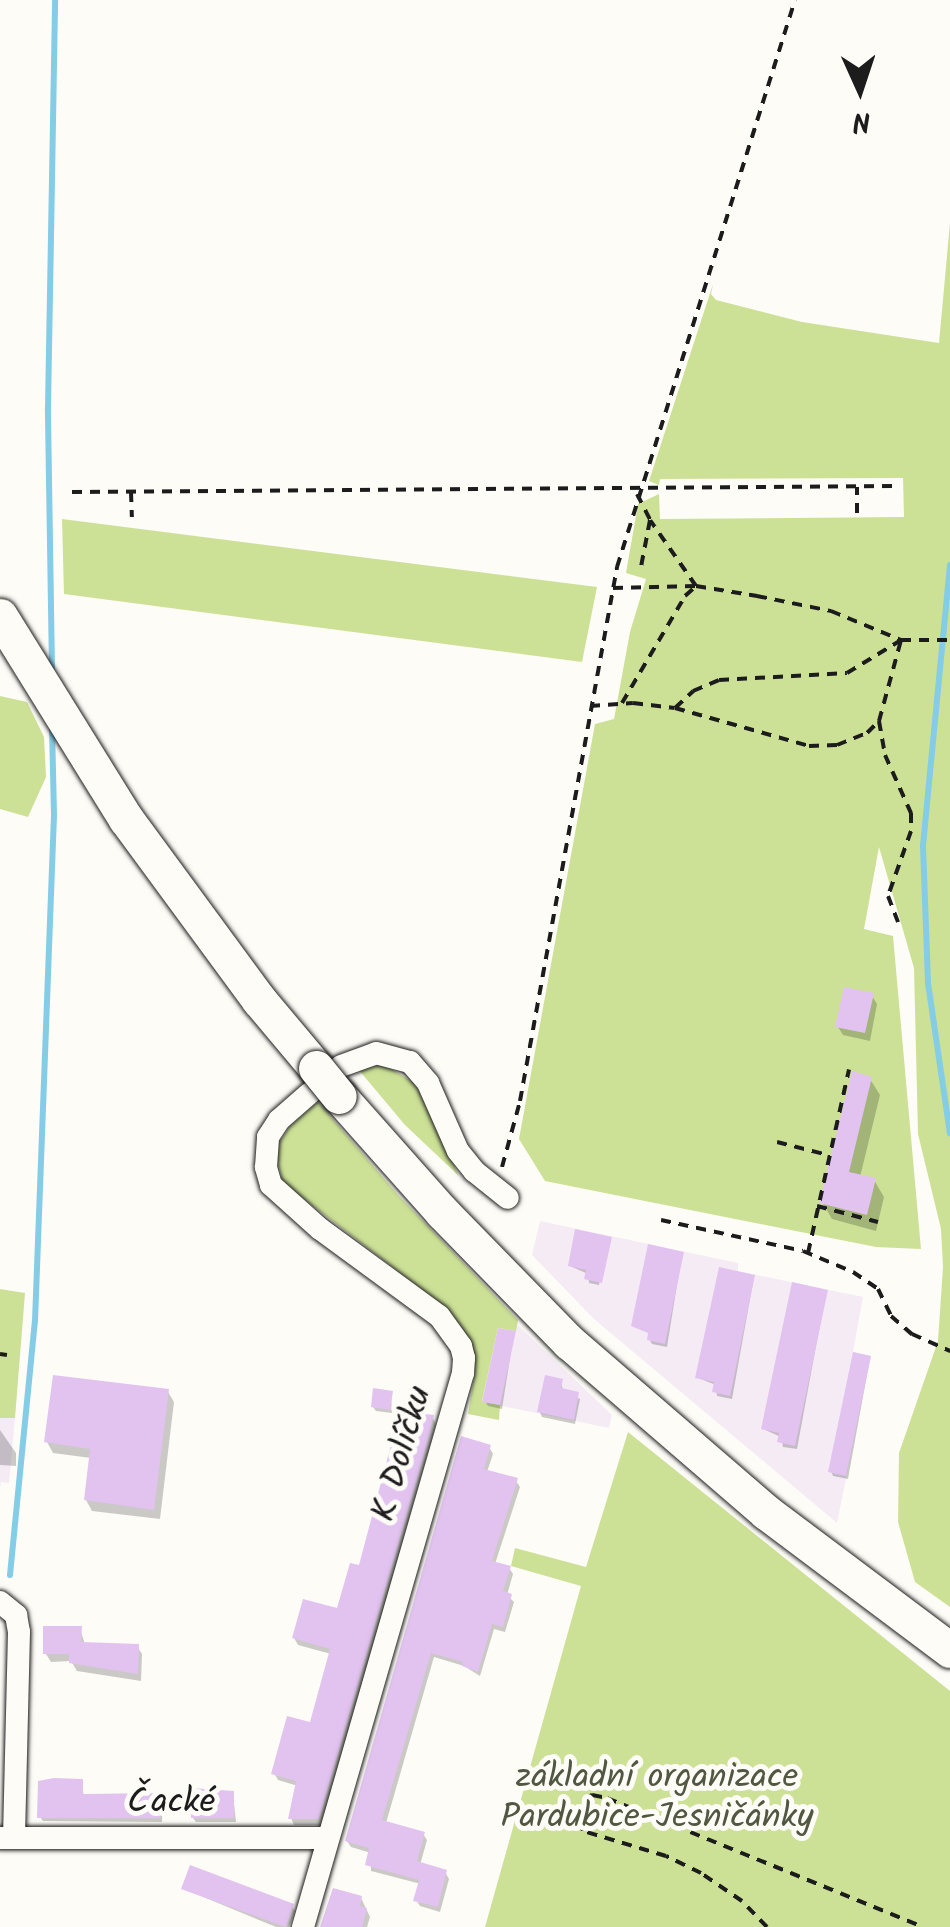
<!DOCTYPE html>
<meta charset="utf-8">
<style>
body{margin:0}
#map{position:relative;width:950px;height:1927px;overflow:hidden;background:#fdfcf7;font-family:Kalam,sans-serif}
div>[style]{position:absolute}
.built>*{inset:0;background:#f5ebf5}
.green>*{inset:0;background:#cce196}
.shadow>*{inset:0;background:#0003}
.stream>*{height:6px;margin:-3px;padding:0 3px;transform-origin:3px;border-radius:3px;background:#85cce6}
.building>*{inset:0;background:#e2c3f0}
.path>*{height:4px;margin-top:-2px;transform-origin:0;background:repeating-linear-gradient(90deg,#1c1c1c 0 10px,transparent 0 18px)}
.roads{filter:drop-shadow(0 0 2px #1c1c1c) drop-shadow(0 0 2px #1c1c1c)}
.minor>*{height:22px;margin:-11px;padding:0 11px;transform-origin:11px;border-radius:11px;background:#fdfcf7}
.primary>*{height:35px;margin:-17.5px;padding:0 17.5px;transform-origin:17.5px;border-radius:17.5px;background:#fdfcf7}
.bridges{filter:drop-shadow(0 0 2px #1c1c1c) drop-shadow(0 0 2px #1c1c1c)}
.primary-bridge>*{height:35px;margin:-17.5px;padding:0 17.5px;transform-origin:17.5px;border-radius:17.5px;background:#fdfcf7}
span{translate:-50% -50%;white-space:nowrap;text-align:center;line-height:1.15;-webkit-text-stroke:10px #fdfcf7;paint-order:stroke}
.street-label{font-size:35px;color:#1c1c1c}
.park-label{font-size:35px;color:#515741}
.north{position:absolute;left:810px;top:40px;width:100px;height:100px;-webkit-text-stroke:8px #fdfcf7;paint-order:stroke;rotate:177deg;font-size:28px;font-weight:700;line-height:40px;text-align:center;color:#1c1c1c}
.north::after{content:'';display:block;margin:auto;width:35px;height:45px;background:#1c1c1c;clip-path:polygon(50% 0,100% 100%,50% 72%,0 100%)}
</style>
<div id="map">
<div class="built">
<i style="clip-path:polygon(540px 1221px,738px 1263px,738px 1271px,863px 1297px,853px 1352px,871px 1356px,837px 1523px,594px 1319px,532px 1255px)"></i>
<i style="clip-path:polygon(502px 1310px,612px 1415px,609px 1428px,482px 1402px)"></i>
<i style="clip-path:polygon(0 1418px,15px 1418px,9px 1483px,1px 1482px,0 1488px)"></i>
</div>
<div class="green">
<i style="clip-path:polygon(950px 223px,950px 1607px,915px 1582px,898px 1522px,899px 1453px,938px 1341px,943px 1267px,941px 1229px,918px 1134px,914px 968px,879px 847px,864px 929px,893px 936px,921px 1249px,876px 1247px,545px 1181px,519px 1139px,595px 724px,614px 719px,630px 632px,646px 579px,626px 573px,638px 504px,659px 494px,660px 519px,904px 517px,903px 478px,660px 479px,659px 485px,649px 481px,713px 284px,711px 294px,716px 300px,802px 322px,939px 343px)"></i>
<i style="clip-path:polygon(62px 519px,597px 587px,582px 662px,64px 594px)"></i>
<i style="clip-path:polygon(0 696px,27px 702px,44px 737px,46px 777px,28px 817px,0 809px)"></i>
<i style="clip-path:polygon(384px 1065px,415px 1083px,459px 1176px,405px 1125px,358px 1069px)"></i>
<i style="clip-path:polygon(318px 1102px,399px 1196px,518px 1320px,516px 1331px,498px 1328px,482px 1401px,500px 1405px,499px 1420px,468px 1414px,474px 1377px,470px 1345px,450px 1311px,283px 1183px,277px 1159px,279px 1143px,291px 1125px)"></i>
<i style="clip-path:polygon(0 1289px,25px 1293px,15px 1418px,0 1418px)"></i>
<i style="clip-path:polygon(628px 1432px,950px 1691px,950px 1927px,485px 1927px,581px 1586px,511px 1566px,515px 1548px,586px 1567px)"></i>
</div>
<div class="shadow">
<i style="clip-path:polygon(872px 996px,877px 1004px,870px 1041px,843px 1035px,838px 1027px)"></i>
<i style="clip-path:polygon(870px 1079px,880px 1095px,860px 1177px,874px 1180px,884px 1197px,876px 1231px,832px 1219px,822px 1202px)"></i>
<i style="clip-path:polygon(608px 1240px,599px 1285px,589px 1283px,588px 1274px,570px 1266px)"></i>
<i style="clip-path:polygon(682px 1254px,667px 1347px,652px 1344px,649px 1339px,659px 1339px)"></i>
<i style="clip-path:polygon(754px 1277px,732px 1399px,717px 1396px,716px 1385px,698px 1378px)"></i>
<i style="clip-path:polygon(826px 1292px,797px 1449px,783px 1447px,781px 1437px,763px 1429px)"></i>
<i style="clip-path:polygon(514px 1333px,502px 1409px,488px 1406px,485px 1401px)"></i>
<i style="clip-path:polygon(870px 1358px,848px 1479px,833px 1476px,831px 1471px)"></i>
<i style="clip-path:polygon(561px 1381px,563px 1391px,580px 1399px,575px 1424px,542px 1417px,540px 1412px)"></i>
<i style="clip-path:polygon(168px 1392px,174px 1402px,160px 1519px,92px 1511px,86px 1500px,91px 1458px,53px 1453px,47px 1442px)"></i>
<i style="clip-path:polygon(391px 1393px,392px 1413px,376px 1411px,373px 1407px)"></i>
<i style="clip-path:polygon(433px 1418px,436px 1424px,322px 1825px,294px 1825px,291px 1818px,298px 1786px,278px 1780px,274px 1773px,312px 1725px,331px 1654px,298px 1645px,294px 1638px,339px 1612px)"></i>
<i style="clip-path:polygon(0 1430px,16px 1453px,16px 1466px,0 1465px)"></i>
<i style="clip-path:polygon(489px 1447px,493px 1454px,487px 1472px,516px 1481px,520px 1487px,495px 1564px,509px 1568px,513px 1574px,507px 1595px,514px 1602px,505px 1632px,494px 1629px,480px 1676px,464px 1666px,434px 1657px,386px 1823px,423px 1834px,427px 1840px,420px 1865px,445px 1872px,449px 1879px,440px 1912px,420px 1906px,416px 1900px,421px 1884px,371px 1871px,371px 1853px,351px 1847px,347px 1841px)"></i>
<i style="clip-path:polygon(80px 1629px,85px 1644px,137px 1646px,142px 1654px,141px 1681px,77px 1671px,71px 1661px,51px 1662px,46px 1654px)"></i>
<i style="clip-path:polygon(81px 1781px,84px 1796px,163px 1795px,162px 1822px,43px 1821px,40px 1817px)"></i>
<i style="clip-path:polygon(233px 1794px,236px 1822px,196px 1822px,193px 1818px)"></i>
<i style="clip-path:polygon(184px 1889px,292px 1906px,295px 1911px,289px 1927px,276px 1927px)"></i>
<i style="clip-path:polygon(361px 1898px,370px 1917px,367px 1927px,324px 1927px)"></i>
</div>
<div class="stream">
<i style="left:950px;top:565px;width:282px;rotate:95.5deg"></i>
<i style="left:923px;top:846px;width:137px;rotate:87.9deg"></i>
<i style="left:928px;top:983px;width:152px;rotate:81.7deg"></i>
<i style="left:52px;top:670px;width:262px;rotate:-90.9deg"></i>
<i style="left:48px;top:408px;width:408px;rotate:-89deg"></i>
<i style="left:10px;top:1575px;width:255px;rotate:-84.4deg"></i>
<i style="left:35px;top:1321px;width:506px;rotate:-87.85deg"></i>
<i style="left:54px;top:815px;width:87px;rotate:-91.3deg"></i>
</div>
<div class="building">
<i style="clip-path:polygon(844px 987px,874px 993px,865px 1033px,835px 1027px)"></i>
<i style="clip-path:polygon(852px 1071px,872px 1077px,849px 1172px,876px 1178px,867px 1215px,819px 1203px)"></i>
<i style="clip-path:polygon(575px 1229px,612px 1237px,602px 1283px,584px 1279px,586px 1270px,568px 1266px)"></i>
<i style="clip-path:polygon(648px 1244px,684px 1252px,665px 1344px,647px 1340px,648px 1333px,631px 1326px)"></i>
<i style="clip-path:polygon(719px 1267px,755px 1275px,730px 1396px,712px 1392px,714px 1382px,695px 1378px)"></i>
<i style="clip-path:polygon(792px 1282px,828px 1290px,795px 1446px,777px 1442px,779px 1433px,761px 1429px)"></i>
<i style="clip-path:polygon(498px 1328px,516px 1331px,500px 1405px,482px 1402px)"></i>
<i style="clip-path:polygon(853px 1352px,871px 1356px,846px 1476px,828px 1472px)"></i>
<i style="clip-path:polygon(53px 1375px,169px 1389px,154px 1510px,84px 1500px,90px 1449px,44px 1442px)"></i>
<i style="clip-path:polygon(545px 1375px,563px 1379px,561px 1388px,579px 1392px,574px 1420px,537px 1412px)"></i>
<i style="clip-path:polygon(373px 1388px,393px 1391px,390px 1410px,371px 1407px)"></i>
<i style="clip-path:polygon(400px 1411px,434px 1415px,427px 1444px,319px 1819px,288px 1819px,296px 1781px,271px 1774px,287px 1716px,310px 1722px,330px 1649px,292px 1638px,303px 1599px,337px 1608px,350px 1563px,359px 1565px)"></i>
<i style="clip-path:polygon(461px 1436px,491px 1445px,484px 1469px,518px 1478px,492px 1561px,511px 1566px,503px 1591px,512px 1594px,503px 1627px,492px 1624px,478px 1672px,462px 1666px,463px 1662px,431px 1653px,382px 1820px,425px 1832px,417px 1861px,447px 1870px,438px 1907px,413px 1901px,419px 1880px,365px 1865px,369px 1848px,345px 1841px)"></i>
<i style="clip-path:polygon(43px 1626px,82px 1626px,81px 1642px,139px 1644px,138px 1674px,69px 1663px,69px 1654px,43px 1654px)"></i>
<i style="clip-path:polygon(54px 1778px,83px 1779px,83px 1794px,165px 1793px,160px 1818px,37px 1818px,38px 1781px)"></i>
<i style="clip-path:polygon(192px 1788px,234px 1791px,234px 1818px,191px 1818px)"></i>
<i style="clip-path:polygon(190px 1865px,294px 1904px,286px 1927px,181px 1889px)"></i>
<i style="clip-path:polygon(333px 1888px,362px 1896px,360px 1906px,367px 1908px,362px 1927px,320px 1927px)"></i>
</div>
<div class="path">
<i style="left:72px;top:492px;width:822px;rotate:-0.42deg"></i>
<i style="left:131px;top:492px;width:25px;rotate:88deg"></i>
<i style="left:637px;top:494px;width:29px;rotate:63deg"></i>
<i style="left:650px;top:520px;width:53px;rotate:100.9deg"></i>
<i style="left:857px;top:513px;width:26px;rotate:-90deg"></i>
<i style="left:613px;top:588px;width:83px;rotate:-1.4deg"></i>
<i style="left:696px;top:586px;width:62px;rotate:9.3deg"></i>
<i style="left:757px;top:596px;width:76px;rotate:11.5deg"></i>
<i style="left:831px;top:611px;width:76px;rotate:22.5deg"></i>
<i style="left:901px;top:640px;width:49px"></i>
<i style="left:622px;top:703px;width:124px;rotate:-59.5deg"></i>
<i style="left:685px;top:596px;width:15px;rotate:-42deg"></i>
<i style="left:696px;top:586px;width:80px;rotate:-124.9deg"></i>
<i style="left:590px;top:706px;width:43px;rotate:-4deg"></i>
<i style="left:633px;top:703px;width:42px;rotate:6.8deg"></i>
<i style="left:675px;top:708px;width:25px;rotate:-43deg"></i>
<i style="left:693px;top:691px;width:28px;rotate:-23deg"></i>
<i style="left:719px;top:680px;width:128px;rotate:-3.1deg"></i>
<i style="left:847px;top:673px;width:63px;rotate:-31.4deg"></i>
<i style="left:675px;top:708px;width:139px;rotate:15.8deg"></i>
<i style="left:809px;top:746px;width:28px;rotate:-2deg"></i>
<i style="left:837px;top:745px;width:32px;rotate:-22deg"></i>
<i style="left:867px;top:733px;width:17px;rotate:-45deg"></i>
<i style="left:879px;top:721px;width:84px;rotate:-74.8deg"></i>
<i style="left:879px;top:721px;width:35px;rotate:80deg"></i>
<i style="left:885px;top:755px;width:64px;rotate:65.9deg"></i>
<i style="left:911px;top:813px;width:18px;rotate:90deg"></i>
<i style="left:911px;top:831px;width:69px;rotate:109.5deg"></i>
<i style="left:888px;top:896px;width:28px;rotate:69deg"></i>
<i style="left:777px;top:1142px;width:49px;rotate:14.3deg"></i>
<i style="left:502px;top:1167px;width:68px;rotate:-74.7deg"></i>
<i style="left:520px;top:1101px;width:543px;rotate:-79.7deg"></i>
<i style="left:617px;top:567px;width:594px;rotate:-72.57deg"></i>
<i style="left:817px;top:1206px;width:63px;rotate:14.7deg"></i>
<i style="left:661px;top:1220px;width:145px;rotate:12.3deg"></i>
<i style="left:803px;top:1251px;width:54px;rotate:22.8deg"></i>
<i style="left:853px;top:1272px;width:30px;rotate:34deg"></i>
<i style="left:878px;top:1289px;width:30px;rotate:64deg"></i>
<i style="left:891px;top:1316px;width:28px;rotate:41deg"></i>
<i style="left:912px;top:1334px;width:42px;rotate:24.1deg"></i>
<i style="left:808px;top:1253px;width:188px;rotate:-77.4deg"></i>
<i style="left:0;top:1354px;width:7px;rotate:8deg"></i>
<i style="left:767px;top:1927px;width:36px;rotate:-134deg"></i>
<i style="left:742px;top:1901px;width:50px;rotate:-145.7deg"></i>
<i style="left:701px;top:1873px;width:39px;rotate:-154deg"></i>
<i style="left:666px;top:1856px;width:87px;rotate:-163.2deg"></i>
<i style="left:583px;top:1831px;width:13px;rotate:-103deg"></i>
<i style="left:580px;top:1818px;width:21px;rotate:-73deg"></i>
<i style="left:586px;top:1798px;width:7px;rotate:-27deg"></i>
<i style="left:592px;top:1795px;width:15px;rotate:11deg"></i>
<i style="left:607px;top:1798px;width:341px;rotate:22.2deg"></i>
</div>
<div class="roads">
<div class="minor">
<i style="left:341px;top:1066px;width:37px;rotate:-20deg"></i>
<i style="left:376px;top:1053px;width:35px;rotate:15deg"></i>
<i style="left:410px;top:1062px;width:28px;rotate:49deg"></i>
<i style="left:428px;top:1083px;width:74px;rotate:66.2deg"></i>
<i style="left:458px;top:1151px;width:26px;rotate:51deg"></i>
<i style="left:474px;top:1171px;width:43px;rotate:38.5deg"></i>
<i style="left:0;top:1602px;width:21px;rotate:39deg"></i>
<i style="left:16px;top:1615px;width:17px;rotate:80deg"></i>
<i style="left:19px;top:1632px;width:206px;rotate:91.4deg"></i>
<i style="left:0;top:1838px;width:328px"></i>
<i style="left:303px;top:1927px;width:577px;rotate:-73.89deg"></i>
<i style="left:463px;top:1373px;width:15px;rotate:-86deg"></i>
<i style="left:464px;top:1358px;width:12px;rotate:-104deg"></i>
<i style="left:461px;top:1346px;width:37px;rotate:-126deg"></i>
<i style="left:439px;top:1316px;width:147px;rotate:-143.8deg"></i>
<i style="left:320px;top:1229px;width:66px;rotate:-138.1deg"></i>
<i style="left:271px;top:1185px;width:19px;rotate:-106deg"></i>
<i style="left:266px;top:1167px;width:30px;rotate:-86deg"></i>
<i style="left:268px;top:1137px;width:20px;rotate:-57deg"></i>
<i style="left:279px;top:1120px;width:41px;rotate:-41.1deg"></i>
</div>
<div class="primary">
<i style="left:0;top:616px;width:239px;rotate:58.2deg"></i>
<i style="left:126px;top:819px;width:225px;rotate:53.7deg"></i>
<i style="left:259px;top:1000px;width:89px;rotate:50deg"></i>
<i style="left:339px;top:1096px;width:155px;rotate:48.4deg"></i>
<i style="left:442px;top:1212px;width:182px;rotate:45.7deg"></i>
<i style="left:569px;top:1342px;width:260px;rotate:40.8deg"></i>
<i style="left:766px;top:1512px;width:230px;rotate:36.9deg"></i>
</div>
</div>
<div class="bridges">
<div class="primary-bridge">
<i style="left:316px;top:1068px;width:36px;rotate:51deg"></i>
</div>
</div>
<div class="street-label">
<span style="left:403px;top:1454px;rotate:-74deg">K Dolíčku</span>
<span style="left:171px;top:1803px">Čacké</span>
</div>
<div class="park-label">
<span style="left:657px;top:1798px">základní organizace<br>Pardubice-Jesničánky</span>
</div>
<div class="north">N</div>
</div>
